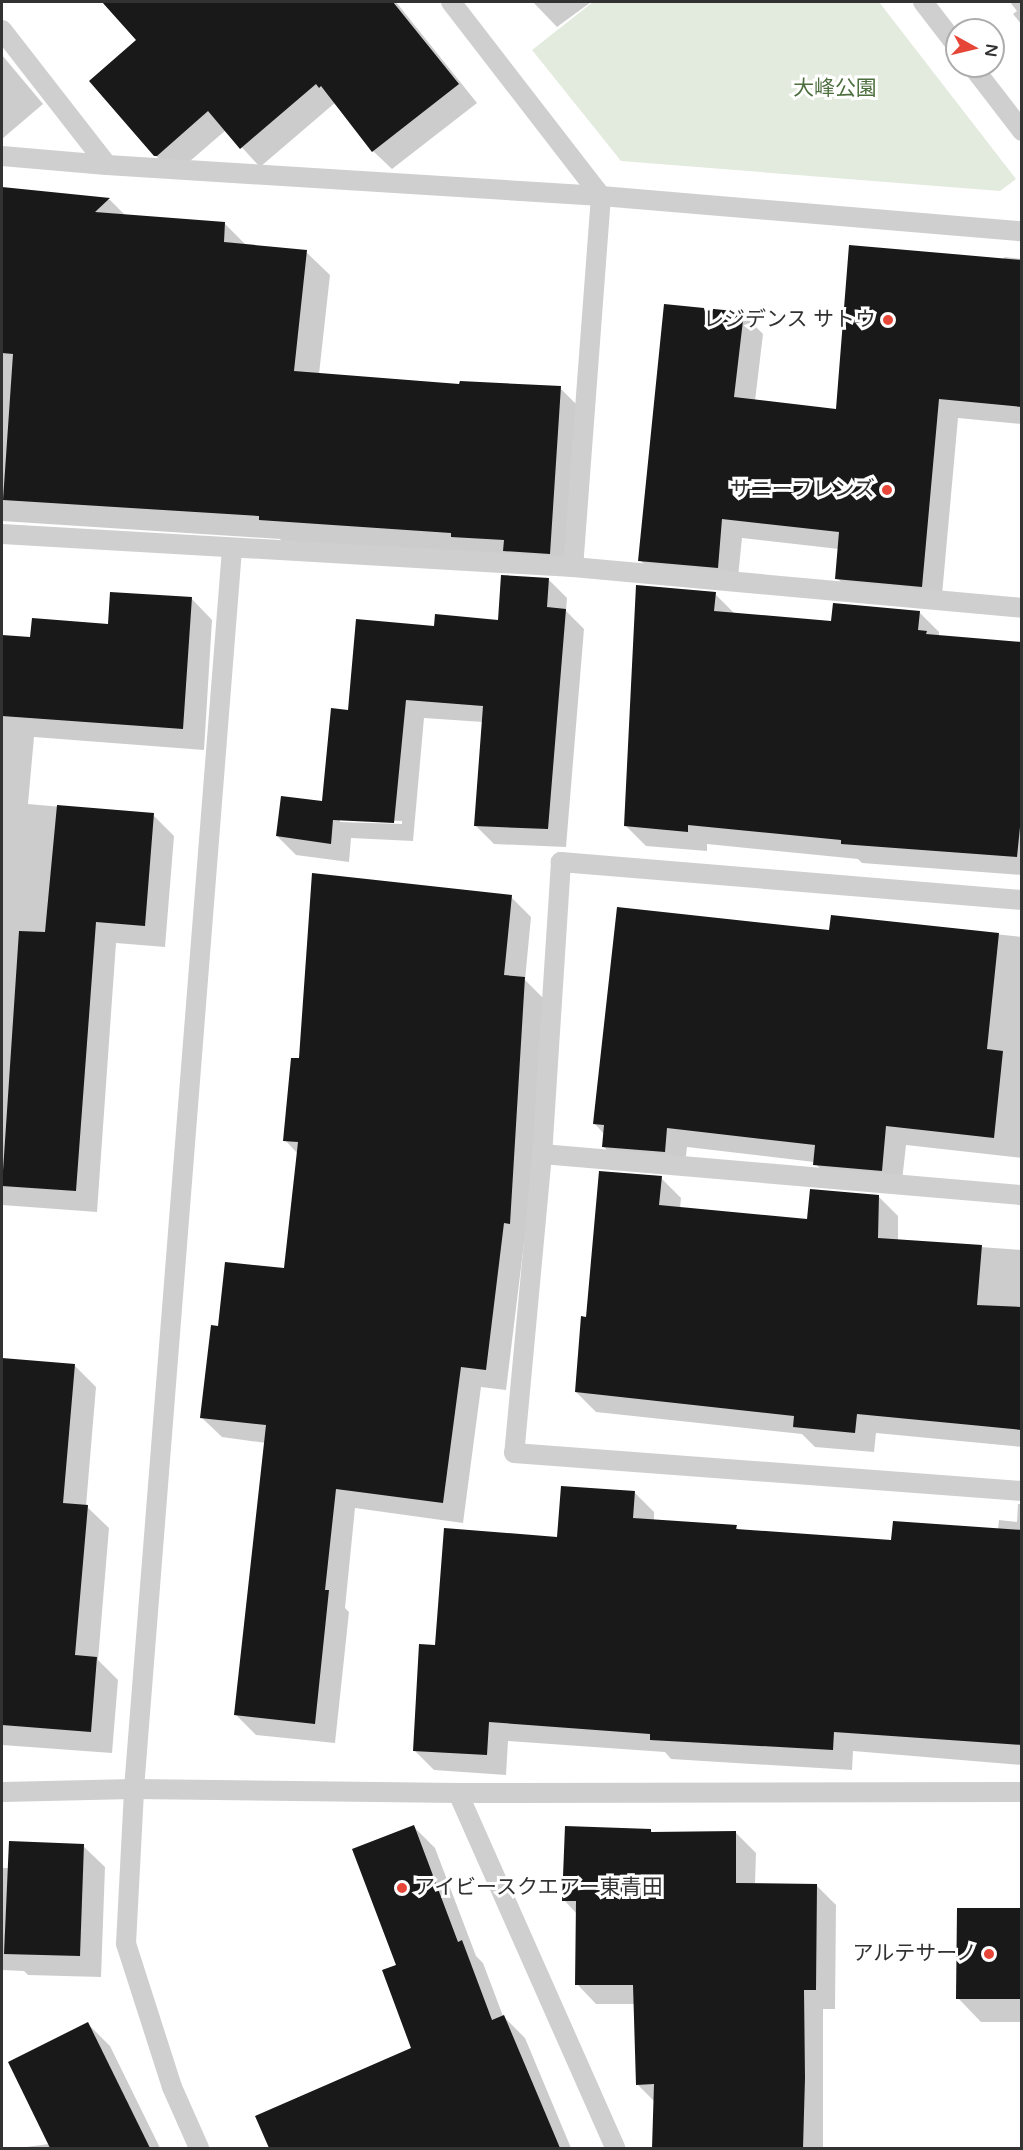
<!DOCTYPE html>
<meta charset="utf-8">
<style>
body{margin:0}
#map{position:relative;width:1023px;height:2150px;overflow:hidden;background:#fff;font-family:"Varela Round","Noto Sans JP",sans-serif}
div>[style]{position:absolute}
.green>*{inset:0;background:#e3ebde}
.shadow>*{inset:0;background:#0003}
.building>*{inset:0;background:#191919}
.service>*{height:20px;margin:-10px;padding:0 10px;transform-origin:10px;border-radius:10px;background:#cfcfcf}
.dots>*{width:16px;height:16px;translate:-50% -50%;box-sizing:border-box;border:3px solid #fff;border-radius:50%}
span{translate:-50% -50%;white-space:nowrap;text-align:center;line-height:1.15;-webkit-text-stroke:6px #fff;paint-order:stroke}
.park-label{font-size:21px;color:#4d6f3e}
.poi-label{font-size:21px;color:#323232}
.right{translate:-100% -50%;text-align:right}
.left{translate:0 -50%;text-align:left}
.frame{position:absolute;inset:0;border:3px solid #323232;pointer-events:none}
.north{position:absolute;left:945px;top:18px;width:60px;height:60px;box-sizing:border-box;background:#fff;border:2px solid #adadad;border-radius:50%;rotate:98deg;font-size:16px;font-weight:700;line-height:24px;text-align:center;color:#323232}
.north::after{content:'';display:block;margin:auto;width:21px;height:27px;background:#e64637;clip-path:polygon(50% 0,100% 100%,50% 72%,0 100%)}
</style>
<div id="map">
<div class="green">
<i style="clip-path:polygon(593px 2px,879px 2px,1016px 179px,1000px 191px,621px 161px,532px 50px)"></i>
</div>
<div class="shadow">
<i style="clip-path:polygon(104px 2px,396px 2px,477px 103px,392px 169px,373px 151px,336px 102px,260px 167px,226px 130px,175px 174px,155px 155px,138px 40px)"></i>
<i style="clip-path:polygon(533px 2px,591px 2px,557px 27px)"></i>
<i style="clip-path:polygon(1010px 2px,1022px 2px,1022px 25px,1013px 14px,1017px 11px)"></i>
<i style="clip-path:polygon(2px 55px,43px 104px,2px 139px)"></i>
<i style="clip-path:polygon(2px 188px,110px 200px,126px 216px,225px 224px,247px 246px,306px 252px,330px 275px,319px 374px,461px 385px,560px 388px,584px 412px,574px 577px,284px 543px,280px 539px,2px 521px,2px 196px,9px 197px)"></i>
<i style="clip-path:polygon(1005px 257px,1022px 259px,1022px 424px,958px 418px,941px 606px,857px 598px,837px 578px,839px 549px,742px 538px,737px 587px,660px 580px,640px 560px,743px 314px,763px 334px,755px 401px,837px 411px)"></i>
<i style="clip-path:polygon(evenodd,548px 579px,567px 598px,566px 611px,584px 629px,566px 847px,494px 844px,475px 825px,483px 722px,424px 718px,413px 841px,351px 838px,349px 862px,296px 855px,277px 836px,323px 803px,349px 711px,435px 628px,499px 622px,548px 579px,340px 819px,402px 821px,402px 824px,340px 822px,340px 819px)"></i>
<i style="clip-path:polygon(715px 594px,735px 614px,833px 622px,919px 612px,939px 632px,939px 637px,1022px 643px,1022px 875px,862px 863px,858px 859px,707px 844px,707px 851px,646px 846px,626px 826px)"></i>
<i style="clip-path:polygon(191px 598px,212px 620px,204px 750px,34px 737px,28px 804px,153px 815px,174px 836px,165px 947px,116px 943px,97px 1212px,2px 1205px,2px 636px,31px 639px,110px 626px)"></i>
<i style="clip-path:polygon(511px 897px,531px 917px,525px 980px,544px 999px,529px 1243px,524px 1243px,506px 1390px,481px 1387px,463px 1523px,355px 1508px,345px 1608px,349px 1612px,335px 1743px,256px 1735px,236px 1715px,266px 1443px,222px 1437px,201px 1417px,219px 1328px,285px 1269px,298px 1154px,285px 1140px,301px 1060px)"></i>
<i style="clip-path:polygon(832px 917px,1022px 937px,1022px 1158px,906px 1145px,901px 1190px,834px 1184px,814px 1162px,687px 1147px,684px 1172px,623px 1166px,603px 1146px,604px 1134px,594px 1123px,830px 932px)"></i>
<i style="clip-path:polygon(661px 1178px,681px 1198px,680px 1209px,808px 1221px,878px 1196px,898px 1216px,898px 1241px,1022px 1250px,1022px 1447px,876px 1433px,874px 1452px,815px 1447px,802px 1434px,596px 1412px,576px 1392px,587px 1318px)"></i>
<i style="clip-path:polygon(2px 1359px,74px 1365px,96px 1387px,86px 1506px,109px 1528px,98px 1660px,118px 1680px,112px 1753px,2px 1745px)"></i>
<i style="clip-path:polygon(634px 1492px,654px 1512px,654px 1521px,736px 1527px,740px 1531px,893px 1542px,998px 1530px,999px 1520px,1017px 1522px,1018px 1504px,1022px 1504px,1022px 1765px,853px 1751px,852px 1770px,671px 1759px,665px 1752px,508px 1741px,506px 1775px,434px 1770px,414px 1750px,436px 1647px,559px 1539px)"></i>
<i style="clip-path:polygon(414px 1827px,435px 1848px,476px 1956px,483px 1963px,503px 2016px,525px 2038px,571px 2148px,271px 2148px,257px 2117px,413px 2049px,398px 1966px)"></i>
<i style="clip-path:polygon(651px 1831px,653px 1833px,736px 1833px,756px 1853px,755px 1884px,816px 1885px,836px 1905px,835px 2009px,823px 2009px,823px 2148px,654px 2148px,655px 2102px,637px 2084px,635px 2004px,596px 2004px,577px 1984px,577px 1914px,564px 1900px)"></i>
<i style="clip-path:polygon(83px 1846px,105px 1867px,101px 1977px,28px 1975px,24px 1971px,2px 1970px,2px 1868px,9px 1868px)"></i>
<i style="clip-path:polygon(1022px 1909px,1022px 2022px,981px 2022px,958px 1998px)"></i>
<i style="clip-path:polygon(88px 2024px,110px 2046px,160px 2148px,18px 2148px,49px 2144px)"></i>
</div>
<div class="building">
<i style="clip-path:polygon(102px 2px,393px 2px,459px 84px,372px 152px,321px 86px,319px 88px,316px 84px,240px 149px,208px 111px,157px 156px,154px 156px,89px 81px,136px 40px)"></i>
<i style="clip-path:polygon(2px 187px,110px 198px,95px 212px,225px 222px,224px 242px,307px 250px,294px 371px,459px 384px,460px 381px,561px 386px,550px 554px,503px 551px,504px 540px,451px 537px,451px 533px,259px 520px,259px 516px,3px 500px,13px 354px,2px 353px)"></i>
<i style="clip-path:polygon(849px 245px,1022px 260px,1022px 407px,939px 399px,922px 587px,835px 579px,839px 532px,722px 519px,718px 568px,638px 561px,664px 304px,744px 312px,734px 397px,836px 409px)"></i>
<i style="clip-path:polygon(501px 575px,549px 578px,547px 607px,566px 609px,548px 829px,474px 826px,483px 706px,406px 700px,394px 823px,333px 820px,331px 844px,276px 836px,281px 796px,322px 801px,331px 708px,348px 710px,356px 619px,434px 626px,435px 614px,498px 620px)"></i>
<i style="clip-path:polygon(636px 585px,716px 592px,714px 611px,831px 621px,833px 603px,920px 611px,918px 630px,927px 631px,926px 634px,1022px 642px,1022px 807px,1017px 857px,841px 844px,841px 840px,688px 825px,688px 832px,624px 826px)"></i>
<i style="clip-path:polygon(110px 592px,192px 597px,183px 729px,2px 716px,2px 635px,30px 637px,32px 618px,108px 624px)"></i>
<i style="clip-path:polygon(57px 805px,154px 813px,145px 926px,96px 922px,76px 1191px,2px 1186px,19px 931px,45px 932px)"></i>
<i style="clip-path:polygon(312px 873px,512px 895px,504px 975px,525px 977px,510px 1224px,504px 1223px,486px 1370px,461px 1367px,443px 1503px,336px 1489px,325px 1590px,329px 1590px,315px 1724px,234px 1715px,266px 1425px,200px 1418px,211px 1325px,218px 1326px,225px 1262px,284px 1268px,298px 1142px,283px 1141px,291px 1058px,299px 1058px)"></i>
<i style="clip-path:polygon(617px 907px,829px 930px,831px 915px,999px 933px,987px 1049px,1003px 1051px,994px 1138px,886px 1126px,882px 1171px,813px 1165px,815px 1145px,667px 1128px,665px 1152px,602px 1147px,604px 1125px,593px 1124px)"></i>
<i style="clip-path:polygon(599px 1171px,662px 1176px,659px 1205px,807px 1219px,810px 1189px,879px 1195px,878px 1238px,982px 1245px,977px 1305px,1022px 1307px,1022px 1430px,857px 1414px,855px 1433px,793px 1427px,794px 1416px,575px 1392px,581px 1316px,586px 1317px)"></i>
<i style="clip-path:polygon(2px 1358px,75px 1364px,63px 1503px,88px 1505px,75px 1655px,97px 1657px,91px 1732px,2px 1725px)"></i>
<i style="clip-path:polygon(561px 1486px,635px 1491px,633px 1518px,737px 1525px,736px 1529px,891px 1540px,893px 1521px,1022px 1530px,1022px 1745px,834px 1732px,833px 1750px,650px 1740px,650px 1734px,489px 1722px,487px 1755px,413px 1751px,419px 1644px,435px 1645px,444px 1528px,557px 1537px)"></i>
<i style="clip-path:polygon(414px 1825px,458px 1942px,462px 1940px,492px 2020px,504px 2015px,560px 2148px,269px 2148px,255px 2116px,411px 2048px,382px 1970px,396px 1965px,352px 1849px)"></i>
<i style="clip-path:polygon(565px 1826px,651px 1829px,651px 1832px,736px 1831px,736px 1883px,817px 1884px,816px 1990px,804px 1990px,805px 2078px,803px 2148px,652px 2148px,654px 2084px,636px 2085px,633px 1985px,575px 1985px,576px 1901px,562px 1901px)"></i>
<i style="clip-path:polygon(9px 1841px,84px 1844px,80px 1956px,4px 1954px)"></i>
<i style="clip-path:polygon(957px 1908px,1022px 1908px,1022px 1999px,956px 1999px)"></i>
<i style="clip-path:polygon(88px 2022px,150px 2148px,50px 2148px,8px 2062px)"></i>
</div>
<div class="service">
<i style="left:451px;top:2px;width:245px;rotate:52.3deg"></i>
<i style="left:601px;top:196px;width:372px;rotate:94.3deg"></i>
<i style="left:923px;top:2px;width:56px;rotate:52.3deg"></i>
<i style="left:2px;top:30px;width:171px;rotate:52.1deg"></i>
<i style="left:972px;top:66px;width:82px;rotate:52.4deg"></i>
<i style="left:2px;top:156px;width:105px;rotate:4.9deg"></i>
<i style="left:107px;top:165px;width:495px;rotate:3.6deg"></i>
<i style="left:601px;top:196px;width:422px;rotate:4.8deg"></i>
<i style="left:2px;top:534px;width:572px;rotate:3.31deg"></i>
<i style="left:573px;top:567px;width:451px;rotate:5.2deg"></i>
<i style="left:1022px;top:900px;width:463px;rotate:-175.3deg"></i>
<i style="left:561px;top:862px;width:293px;rotate:93.7deg"></i>
<i style="left:542px;top:1154px;width:300px;rotate:95.3deg"></i>
<i style="left:514px;top:1453px;width:509px;rotate:4.28deg"></i>
<i style="left:542px;top:1154px;width:482px;rotate:4.9deg"></i>
<i style="left:2px;top:1792px;width:132px;rotate:-1.3deg"></i>
<i style="left:134px;top:1789px;width:324px;rotate:0.7deg"></i>
<i style="left:458px;top:1793px;width:564px;rotate:-0.1deg"></i>
<i style="left:458px;top:1793px;width:388px;rotate:66.1deg"></i>
<i style="left:199px;top:2148px;width:67px;rotate:-113.9deg"></i>
<i style="left:172px;top:2087px;width:150px;rotate:-107.8deg"></i>
<i style="left:126px;top:1944px;width:155px;rotate:-87deg"></i>
<i style="left:134px;top:1789px;width:1245px;rotate:-85.48deg"></i>
</div>
<div class="dots">
<i style="left:888px;top:320px;background:#e64637"></i>
<i style="left:887px;top:490px;background:#e64637"></i>
<i style="left:402px;top:1888px;background:#e64637"></i>
<i style="left:989px;top:1954px;background:#e64637"></i>
</div>
<div class="park-label">
<span style="left:835px;top:89px">大峰公園</span>
</div>
<div class="poi-label">
<span class="right" style="left:876px;top:320px">レジデンス サトウ</span>
<span class="right" style="left:875px;top:490px">サニーフレンズ</span>
<span class="left" style="left:414px;top:1888px">アイビースクエアー東青田</span>
<span class="right" style="left:977px;top:1954px">アルテサーノ</span>
</div>
<div class="frame"></div>
<div class="north">N</div>
</div>
